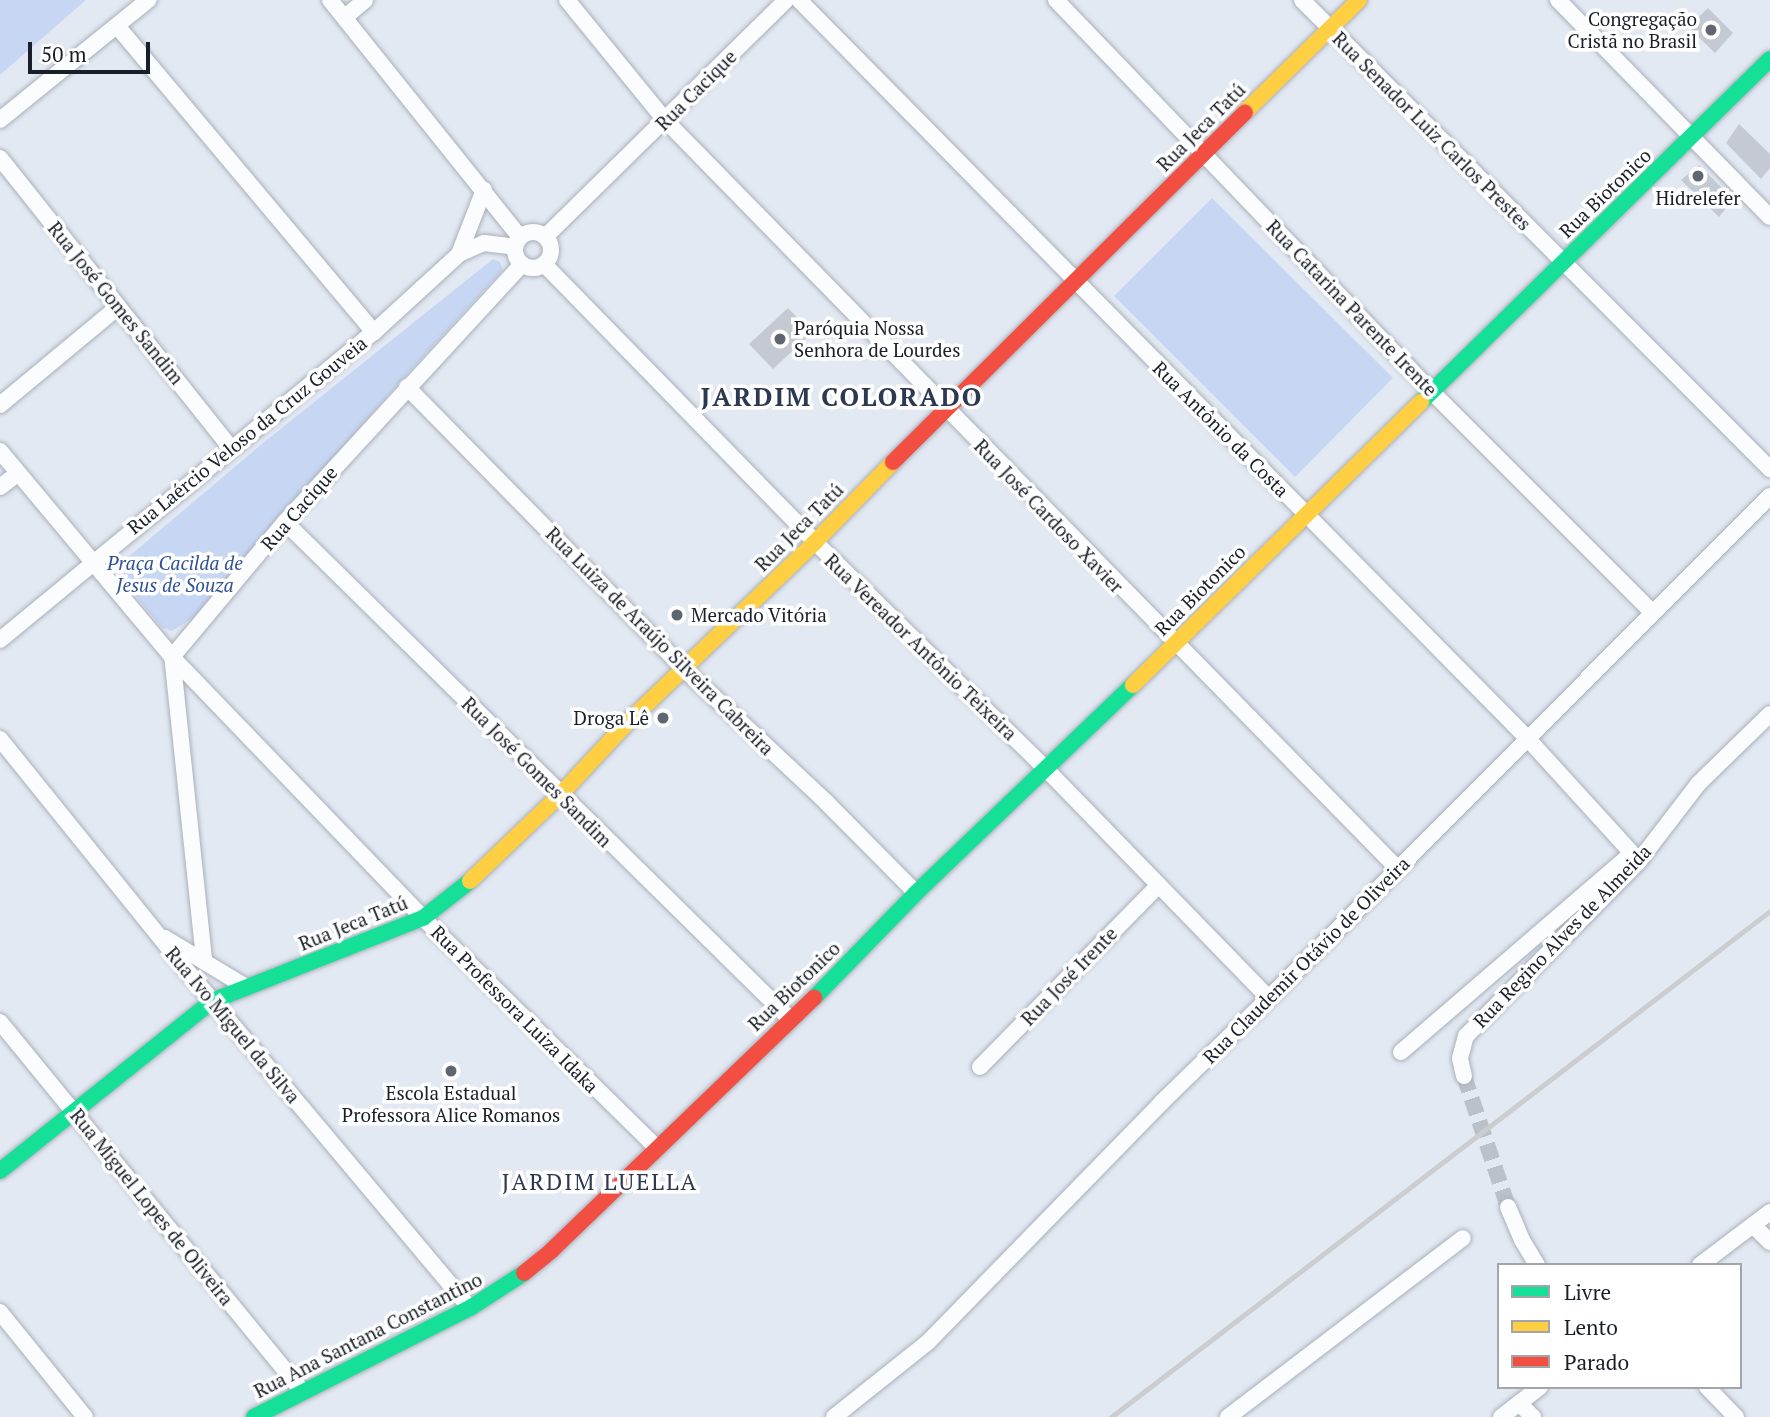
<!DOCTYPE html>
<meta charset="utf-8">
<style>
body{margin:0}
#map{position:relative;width:1770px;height:1417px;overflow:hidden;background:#e3e9f3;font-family:"PT Serif",serif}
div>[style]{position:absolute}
.green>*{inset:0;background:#c7d7f3}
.building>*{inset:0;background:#c4c9d3}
.street-tunnel>*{height:16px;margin-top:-8px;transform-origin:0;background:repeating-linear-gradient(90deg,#bbc1cb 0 16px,transparent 0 24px)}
.roads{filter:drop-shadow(0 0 2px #aab0ba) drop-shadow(0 0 2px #aab0ba)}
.street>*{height:16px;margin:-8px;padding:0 8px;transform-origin:8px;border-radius:8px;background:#fbfcfd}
.street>.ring{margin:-8px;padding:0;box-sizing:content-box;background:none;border:16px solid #fbfcfd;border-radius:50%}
.fast>*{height:16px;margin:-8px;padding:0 8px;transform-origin:8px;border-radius:8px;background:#16e098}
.slow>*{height:16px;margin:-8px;padding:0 8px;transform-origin:8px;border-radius:8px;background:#ffcf43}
.jam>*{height:16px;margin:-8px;padding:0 8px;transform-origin:8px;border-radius:8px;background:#f24e42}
.rail>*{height:5px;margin:-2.5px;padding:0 2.5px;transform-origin:2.5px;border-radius:2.5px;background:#cbcdd0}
.dots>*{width:19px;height:19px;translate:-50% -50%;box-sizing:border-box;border:4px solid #fff;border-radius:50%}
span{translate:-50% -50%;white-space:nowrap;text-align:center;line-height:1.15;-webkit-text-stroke:7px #fff;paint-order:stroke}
.poi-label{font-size:19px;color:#191f2a}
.right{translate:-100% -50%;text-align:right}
.left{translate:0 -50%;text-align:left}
.street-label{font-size:19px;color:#191f2a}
.park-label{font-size:19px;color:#305295;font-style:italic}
.quarter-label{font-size:23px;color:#2c3951;letter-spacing:2px}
.district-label{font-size:26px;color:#2c3951;font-weight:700;letter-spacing:2px}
.legend{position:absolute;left:1497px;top:1263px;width:245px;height:126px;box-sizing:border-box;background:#fff;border:2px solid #a3a5aa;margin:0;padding:9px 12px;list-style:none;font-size:21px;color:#191f2a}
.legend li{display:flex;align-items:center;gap:14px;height:35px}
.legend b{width:35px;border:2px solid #a3a5aa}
.scale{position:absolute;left:28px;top:42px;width:122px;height:32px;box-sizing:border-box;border:4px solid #191f2a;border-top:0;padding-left:9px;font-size:21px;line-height:24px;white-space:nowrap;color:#191f2a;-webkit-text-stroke:5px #fff;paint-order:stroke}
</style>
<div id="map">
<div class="green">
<i style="clip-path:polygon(0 0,86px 0,0 75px)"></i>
<i style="clip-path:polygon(1212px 198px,1393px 378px,1295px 477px,1114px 296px)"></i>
<i style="clip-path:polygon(493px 259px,500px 262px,503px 270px,397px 385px,198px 615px,172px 631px,161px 627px,124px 582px,123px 569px,127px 558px,263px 443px)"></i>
</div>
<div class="building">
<i style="clip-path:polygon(1708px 8px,1733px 33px,1715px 53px,1688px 27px)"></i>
<i style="clip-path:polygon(1739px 124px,1770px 154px,1770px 168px,1761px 179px,1726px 143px)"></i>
<i style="clip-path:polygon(1699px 165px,1733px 199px,1724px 205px,1727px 207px,1719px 217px,1681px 180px)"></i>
<i style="clip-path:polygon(788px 308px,812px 333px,773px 369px,749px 344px)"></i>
</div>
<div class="street-tunnel">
<i style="left:1464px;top:1076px;width:138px;rotate:71.4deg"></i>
</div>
<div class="roads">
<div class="street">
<i style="left:330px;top:0;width:304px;rotate:51.3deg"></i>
<i style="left:567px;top:0;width:155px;rotate:50.8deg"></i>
<i style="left:665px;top:120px;width:1048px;rotate:45.62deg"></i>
<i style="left:799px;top:0;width:1038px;rotate:45.39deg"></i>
<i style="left:1528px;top:739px;width:165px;rotate:47.7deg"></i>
<i style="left:1056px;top:0;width:543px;rotate:46.19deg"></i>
<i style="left:1432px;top:392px;width:311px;rotate:45deg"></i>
<i style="left:1302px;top:0;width:663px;rotate:45.06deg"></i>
<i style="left:1558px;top:0;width:303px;rotate:45.7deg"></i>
<i style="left:345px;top:17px;width:26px;rotate:-40deg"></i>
<i style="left:117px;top:26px;width:400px;rotate:50deg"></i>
<i style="left:0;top:120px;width:191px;rotate:-39deg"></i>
<i style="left:0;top:158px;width:371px;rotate:51.5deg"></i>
<i class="ring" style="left:515px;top:232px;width:20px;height:20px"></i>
<i style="left:545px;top:237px;width:338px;rotate:-44.5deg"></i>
<i style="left:459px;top:254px;width:27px;rotate:-24deg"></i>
<i style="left:484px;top:243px;width:31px;rotate:7deg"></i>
<i style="left:544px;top:264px;width:388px;rotate:45.7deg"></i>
<i style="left:815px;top:542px;width:322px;rotate:44.5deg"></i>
<i style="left:1045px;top:768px;width:321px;rotate:45.8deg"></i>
<i style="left:407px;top:387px;width:394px;rotate:45.5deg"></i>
<i style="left:683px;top:668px;width:196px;rotate:43.1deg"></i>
<i style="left:826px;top:802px;width:128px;rotate:45.3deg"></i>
<i style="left:0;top:405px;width:153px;rotate:-39.7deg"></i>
<i style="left:0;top:451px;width:268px;rotate:50.1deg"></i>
<i style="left:172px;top:657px;width:362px;rotate:46.1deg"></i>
<i style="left:423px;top:918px;width:327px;rotate:44.5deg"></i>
<i style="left:0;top:487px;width:21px;rotate:-37deg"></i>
<i style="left:285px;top:522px;width:709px;rotate:44.54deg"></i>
<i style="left:0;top:640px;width:484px;rotate:-39.5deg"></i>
<i style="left:374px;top:332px;width:115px;rotate:-42.5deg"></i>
<i style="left:459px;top:254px;width:69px;rotate:-68.7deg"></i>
<i style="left:0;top:739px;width:292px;rotate:51.1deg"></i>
<i style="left:183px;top:966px;width:446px;rotate:50deg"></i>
<i style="left:165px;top:938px;width:95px;rotate:31.2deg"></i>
<i style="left:204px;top:959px;width:304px;rotate:-96deg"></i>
<i style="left:172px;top:657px;width:176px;rotate:-50.1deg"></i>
<i style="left:285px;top:522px;width:350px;rotate:-47.4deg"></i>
<i style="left:0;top:1022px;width:478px;rotate:50.7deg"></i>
<i style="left:1401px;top:1052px;width:303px;rotate:-40.7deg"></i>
<i style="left:980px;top:1067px;width:255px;rotate:-45.5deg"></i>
<i style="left:1464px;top:1076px;width:18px;rotate:-103deg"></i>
<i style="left:1460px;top:1058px;width:23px;rotate:-75deg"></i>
<i style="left:1466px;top:1036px;width:246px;rotate:-45.3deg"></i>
<i style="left:1639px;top:861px;width:97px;rotate:-52.5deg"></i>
<i style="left:1698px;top:784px;width:100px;rotate:-44.2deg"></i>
<i style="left:1508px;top:1207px;width:36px;rotate:67deg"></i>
<i style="left:1522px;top:1240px;width:29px;rotate:59deg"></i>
<i style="left:1753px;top:1225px;width:24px;rotate:45deg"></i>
<i style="left:1700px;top:1265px;width:88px;rotate:-37.1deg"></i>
<i style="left:0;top:1312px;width:135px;rotate:51deg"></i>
<i style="left:1707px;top:1387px;width:42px;rotate:46deg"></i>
<i style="left:1519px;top:1403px;width:20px;rotate:45deg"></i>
<i style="left:834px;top:1417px;width:120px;rotate:-38.6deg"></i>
<i style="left:928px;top:1342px;width:335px;rotate:-45.7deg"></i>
<i style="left:1162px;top:1102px;width:149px;rotate:-44.2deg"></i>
<i style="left:1269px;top:998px;width:709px;rotate:-45.06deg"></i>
<i style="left:1228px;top:1417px;width:295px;rotate:-37.3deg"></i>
<i style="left:1501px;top:1417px;width:49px;rotate:-37.6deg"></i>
</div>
<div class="fast">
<i style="left:1421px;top:402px;width:489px;rotate:-44.5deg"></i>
<i style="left:814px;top:998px;width:146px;rotate:-45.8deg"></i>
<i style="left:916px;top:893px;width:301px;rotate:-43.8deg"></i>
<i style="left:0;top:1171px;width:272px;rotate:-38.7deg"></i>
<i style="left:212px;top:1001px;width:227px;rotate:-21.5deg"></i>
<i style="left:423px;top:918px;width:60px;rotate:-38.2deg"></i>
<i style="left:254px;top:1417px;width:242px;rotate:-26.8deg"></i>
<i style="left:470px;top:1308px;width:64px;rotate:-32.9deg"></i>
</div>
<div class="slow">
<i style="left:1245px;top:112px;width:160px;rotate:-44.5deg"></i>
<i style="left:1133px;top:685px;width:404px;rotate:-44.5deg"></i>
<i style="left:470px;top:881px;width:124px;rotate:-43.7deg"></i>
<i style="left:560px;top:795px;width:96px;rotate:-47.1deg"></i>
<i style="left:625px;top:725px;width:264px;rotate:-43.9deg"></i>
<i style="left:815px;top:542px;width:112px;rotate:-45.7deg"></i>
</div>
<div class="jam">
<i style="left:893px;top:462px;width:496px;rotate:-44.8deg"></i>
<i style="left:524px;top:1273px;width:36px;rotate:-39deg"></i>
<i style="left:552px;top:1250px;width:364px;rotate:-43.9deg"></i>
</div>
</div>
<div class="rail">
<i style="left:1111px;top:1417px;width:831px;rotate:-37.52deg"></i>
</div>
<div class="dots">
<i style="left:1711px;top:30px;background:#606670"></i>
<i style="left:1698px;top:176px;background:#606670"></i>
<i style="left:780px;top:339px;background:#606670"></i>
<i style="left:677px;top:615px;background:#606670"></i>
<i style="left:663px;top:718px;background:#606670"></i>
<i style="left:451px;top:1071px;background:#606670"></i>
</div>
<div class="poi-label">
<span class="right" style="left:1697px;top:30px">Congregação<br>Cristã no Brasil</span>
<span style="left:1698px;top:198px">Hidrelefer</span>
<span class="left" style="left:794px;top:339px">Paróquia Nossa<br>Senhora de Lourdes</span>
<span class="left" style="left:691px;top:615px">Mercado Vitória</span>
<span class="right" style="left:649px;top:718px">Droga Lê</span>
<span style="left:451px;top:1104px">Escola Estadual<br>Professora Alice Romanos</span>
</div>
<div class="street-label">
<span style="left:696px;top:90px;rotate:-45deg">Rua Cacique</span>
<span style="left:1201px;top:127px;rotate:-45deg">Rua Jeca Tatú</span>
<span style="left:1432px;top:131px;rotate:45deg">Rua Senador Luiz Carlos Prestes</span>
<span style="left:1605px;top:193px;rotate:-44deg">Rua Biotonico</span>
<span style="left:116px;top:303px;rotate:51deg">Rua José Gomes Sandim</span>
<span style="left:1352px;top:308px;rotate:46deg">Rua Catarina Parente Irente</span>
<span style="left:1221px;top:429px;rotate:45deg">Rua Antônio da Costa</span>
<span style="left:247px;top:435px;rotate:-39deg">Rua Laércio Veloso da Cruz Gouveia</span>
<span style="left:299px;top:508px;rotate:-49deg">Rua Cacique</span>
<span style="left:1049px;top:516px;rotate:46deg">Rua José Cardoso Xavier</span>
<span style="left:799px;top:527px;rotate:-45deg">Rua Jeca Tatú</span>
<span style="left:1200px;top:590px;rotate:-45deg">Rua Biotonico</span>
<span style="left:660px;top:641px;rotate:45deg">Rua Luiza de Araújo Silveira Cabreira</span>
<span style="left:921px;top:647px;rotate:44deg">Rua Vereador Antônio Teixeira</span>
<span style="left:537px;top:772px;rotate:45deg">Rua José Gomes Sandim</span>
<span style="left:353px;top:923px;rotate:-22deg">Rua Jeca Tatú</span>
<span style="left:1562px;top:936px;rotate:-46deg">Rua Regino Alves de Almeida</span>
<span style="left:1306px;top:960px;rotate:-45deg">Rua Claudemir Otávio de Oliveira</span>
<span style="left:1069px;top:976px;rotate:-46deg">Rua José Irente</span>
<span style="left:794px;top:986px;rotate:-44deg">Rua Biotonico</span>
<span style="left:515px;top:1009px;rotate:45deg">Rua Professora Luiza Idaka</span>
<span style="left:233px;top:1025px;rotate:50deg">Rua Ivo Miguel da Silva</span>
<span style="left:152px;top:1207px;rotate:51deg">Rua Miguel Lopes de Oliveira</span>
<span style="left:368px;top:1335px;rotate:-27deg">Rua Ana Santana Constantino</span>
</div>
<div class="park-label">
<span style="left:175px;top:574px">Praça Cacilda de<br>Jesus de Souza</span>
</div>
<div class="quarter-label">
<span style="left:600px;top:1182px">JARDIM LUELLA</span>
</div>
<div class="district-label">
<span style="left:842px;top:397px">JARDIM COLORADO</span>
</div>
<ul class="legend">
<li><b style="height:9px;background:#16e098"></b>Livre</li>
<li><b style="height:9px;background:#ffcf43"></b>Lento</li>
<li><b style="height:9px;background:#f24e42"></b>Parado</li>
</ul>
<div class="scale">50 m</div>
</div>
